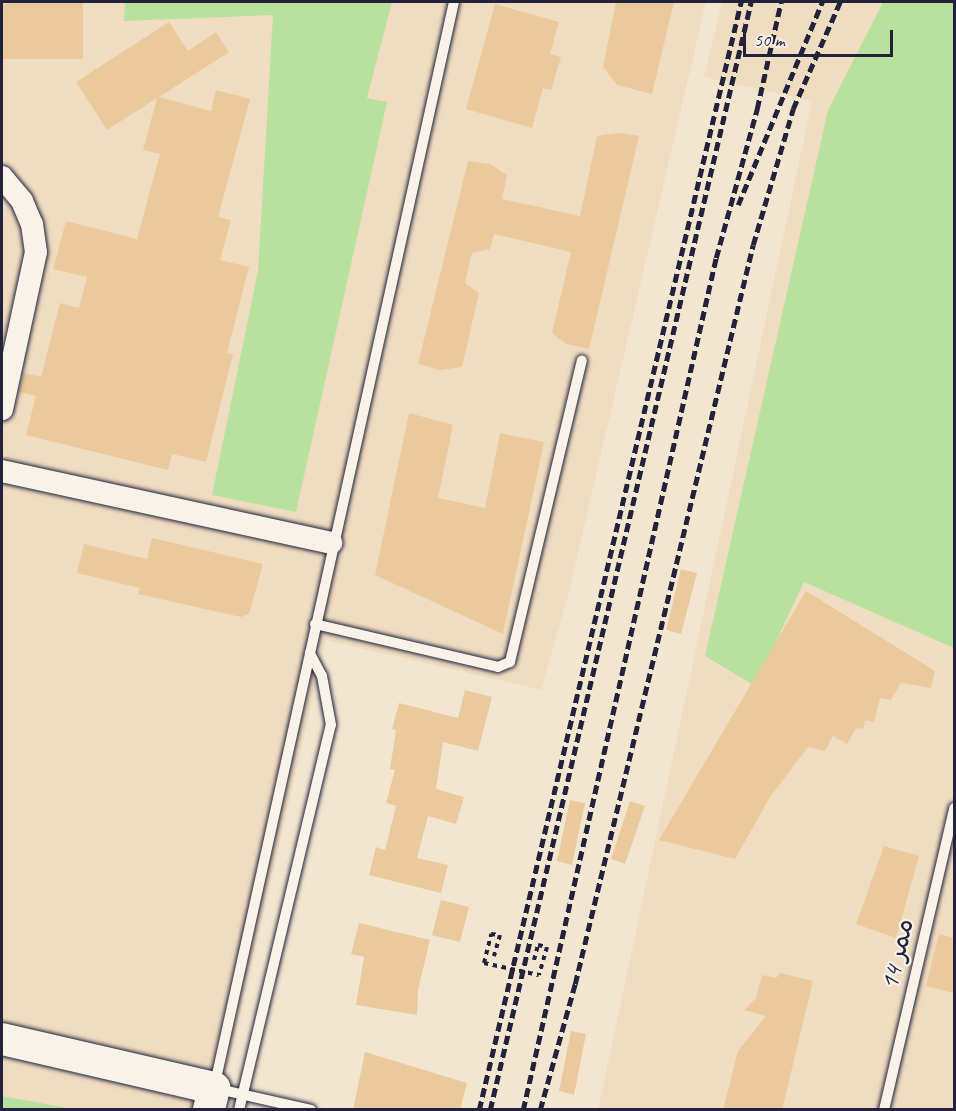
<!DOCTYPE html>
<meta charset="utf-8">
<style>
body{margin:0}
#map{position:relative;width:956px;height:1111px;overflow:hidden;background:#f3e6d1;font-family:Caveat,"Playpen Sans Arabic",sans-serif}
div>[style]{position:absolute}
.built>*{inset:0;background:#f0ddc1}
.green>*{inset:0;background:#b8e19e}
.building>*{inset:0;background:#eac99c}
.path>*{height:4px;margin-top:-2px;transform-origin:0;background:repeating-linear-gradient(90deg,#22223b 0 4.5px,transparent 0 9px)}
.roads{filter:drop-shadow(0 0 2px #22223b) drop-shadow(0 0 2px #22223b)}
.lane>*{height:10px;margin:-5px;padding:0 5px;transform-origin:5px;border-radius:5px;background:#f7f3e8}
.street>*{height:22px;margin:-11px;padding:0 11px;transform-origin:11px;border-radius:11px;background:#f7f3e8}
.secondary>*{height:32px;margin:-16px;padding:0 16px;transform-origin:16px;border-radius:16px;background:#f7f3e8}
.rail>*{height:4.5px;margin-top:-2.25px;transform-origin:0;background:repeating-linear-gradient(90deg,#22223b 0 9px,transparent 0 13.5px)}
.path-bridge>*{height:4px;margin-top:-2px;transform-origin:0;background:repeating-linear-gradient(90deg,#22223b 0 4.5px,transparent 0 9px)}
span{translate:-50% -50%;white-space:nowrap;text-align:center;line-height:1.15;-webkit-text-stroke:4.5px #f7f3e8;paint-order:stroke}
.street-label{font-size:26px;color:#22223b}
.frame{position:absolute;inset:0;border:3px solid #22223b;pointer-events:none}
.scale{position:absolute;left:743px;top:30px;width:150px;height:27px;box-sizing:border-box;border:3px solid #22223b;border-top:0;padding-left:8px;font-size:18px;line-height:21px;white-space:nowrap;color:#22223b;-webkit-text-stroke:4px #f7f3e8;paint-order:stroke}
</style>
<div id="map">
<div class="built">
<i style="clip-path:polygon(2px 2px,706px 2px,568px 596px,541px 690px,326px 640px,218px 1109px,2px 1110px,2px 473px,6px 454px,2px 454px)"></i>
<i style="clip-path:polygon(722px 2px,954px 2px,954px 1109px,598px 1110px,812px 101px,704px 77px)"></i>
</div>
<div class="green">
<i style="clip-path:polygon(125px 2px,392px 2px,367px 98px,387px 102px,296px 512px,212px 495px,258px 271px,273px 15px,124px 21px)"></i>
<i style="clip-path:polygon(883px 2px,954px 2px,954px 648px,804px 582px,755px 686px,705px 656px,828px 110px)"></i>
<i style="clip-path:polygon(2px 1096px,73px 1109px,2px 1109px)"></i>
</div>
<div class="building">
<i style="clip-path:polygon(2px 2px,83px 2px,83px 59px,2px 59px)"></i>
<i style="clip-path:polygon(616px 2px,674px 2px,652px 94px,617px 85px,603px 67px)"></i>
<i style="clip-path:polygon(495px 4px,559px 22px,550px 54px,561px 57px,551px 90px,543px 88px,532px 128px,466px 109px)"></i>
<i style="clip-path:polygon(169px 22px,188px 51px,216px 32px,229px 52px,159px 97px,211px 111px,216px 90px,250px 99px,218px 217px,231px 220px,220px 260px,249px 267px,227px 353px,233px 354px,206px 462px,172px 454px,168px 470px,26px 435px,36px 396px,19px 392px,24px 373px,41px 377px,60px 303px,79px 308px,87px 277px,53px 269px,66px 221px,137px 239px,160px 154px,143px 150px,157px 98px,107px 130px,76px 82px)"></i>
<i style="clip-path:polygon(619px 133px,639px 136px,589px 349px,566px 344px,552px 333px,571px 252px,494px 234px,490px 249px,472px 253px,465px 283px,479px 293px,462px 367px,440px 370px,418px 364px,468px 161px,490px 164px,507px 175px,502px 199px,580px 216px,597px 136px)"></i>
<i style="clip-path:polygon(409px 413px,453px 425px,438px 498px,485px 508px,500px 433px,544px 442px,503px 634px,375px 575px)"></i>
<i style="clip-path:polygon(152px 538px,263px 564px,249px 614px,241px 617px,138px 594px,140px 588px,77px 573px,84px 544px,147px 559px)"></i>
<i style="clip-path:polygon(681px 569px,697px 573px,681px 634px,666px 630px)"></i>
<i style="clip-path:polygon(806px 591px,935px 671px,931px 688px,901px 683px,891px 700px,880px 698px,874px 722px,865px 720px,863px 729px,856px 728px,847px 744px,833px 736px,825px 751px,808px 747px,770px 797px,735px 859px,659px 840px)"></i>
<i style="clip-path:polygon(465px 690px,492px 697px,478px 751px,443px 742px,436px 789px,464px 797px,456px 824px,428px 816px,417px 858px,448px 865px,441px 893px,369px 875px,376px 847px,385px 850px,396px 806px,386px 803px,395px 770px,390px 769px,396px 730px,392px 729px,399px 703px,458px 718px)"></i>
<i style="clip-path:polygon(570px 800px,585px 803px,572px 865px,557px 861px)"></i>
<i style="clip-path:polygon(630px 801px,645px 806px,625px 864px,611px 859px)"></i>
<i style="clip-path:polygon(884px 846px,919px 856px,896px 938px,856px 924px)"></i>
<i style="clip-path:polygon(441px 900px,469px 907px,460px 942px,432px 935px)"></i>
<i style="clip-path:polygon(359px 923px,430px 940px,418px 990px,417px 1015px,356px 1005px,364px 957px,351px 954px)"></i>
<i style="clip-path:polygon(939px 934px,954px 938px,954px 993px,926px 986px)"></i>
<i style="clip-path:polygon(780px 973px,813px 981px,782px 1110px,723px 1110px,738px 1051px,766px 1016px,744px 1010px,756px 998px,762px 975px,776px 978px)"></i>
<i style="clip-path:polygon(571px 1031px,586px 1034px,574px 1095px,559px 1091px)"></i>
<i style="clip-path:polygon(365px 1052px,467px 1083px,460px 1110px,353px 1110px)"></i>
</div>
<div class="path">
<i style="left:534px;top:960px;width:16px;rotate:-75deg"></i>
<i style="left:538px;top:945px;width:9px;rotate:13deg"></i>
<i style="left:547px;top:947px;width:29px;rotate:106deg"></i>
<i style="left:484px;top:963px;width:30px;rotate:-76deg"></i>
<i style="left:491px;top:934px;width:9px;rotate:6deg"></i>
<i style="left:500px;top:935px;width:22px;rotate:106deg"></i>
</div>
<div class="roads">
<div class="lane">
<i style="left:315px;top:624px;width:188px;rotate:13.2deg"></i>
<i style="left:498px;top:667px;width:13px;rotate:-23deg"></i>
<i style="left:510px;top:662px;width:310px;rotate:-76.6deg"></i>
<i style="left:239px;top:1110px;width:396px;rotate:-76.6deg"></i>
<i style="left:331px;top:725px;width:50px;rotate:-100.4deg"></i>
<i style="left:322px;top:676px;width:26px;rotate:-118deg"></i>
<i style="left:311px;top:1110px;width:99px;rotate:-167.2deg"></i>
<i style="left:214px;top:1088px;width:1112px;rotate:-77.54deg"></i>
<i style="left:884px;top:1110px;width:310px;rotate:-76.9deg"></i>
</div>
<div class="street">
<i style="left:2px;top:177px;width:31px;rotate:50deg"></i>
<i style="left:22px;top:201px;width:25px;rotate:67deg"></i>
<i style="left:32px;top:224px;width:28px;rotate:82deg"></i>
<i style="left:36px;top:252px;width:161px;rotate:102.2deg"></i>
<i style="left:2px;top:471px;width:337px;rotate:12.3deg"></i>
</div>
<div class="secondary">
<i style="left:2px;top:1039px;width:218px;rotate:13deg"></i>
<i style="left:214px;top:1088px;width:23px;rotate:103deg"></i>
</div>
</div>
<div class="rail">
<i style="left:738px;top:205px;width:220px;rotate:-67.5deg"></i>
<i style="left:479px;top:1110px;width:1139px;rotate:-76.7deg"></i>
<i style="left:490px;top:1110px;width:1138px;rotate:-76.75deg"></i>
<i style="left:523px;top:1110px;width:874px;rotate:-77.24deg"></i>
<i style="left:716px;top:258px;width:155px;rotate:-74.6deg"></i>
<i style="left:757px;top:109px;width:110px;rotate:-77.4deg"></i>
<i style="left:540px;top:1110px;width:131px;rotate:-74.5deg"></i>
<i style="left:575px;top:984px;width:760px;rotate:-76.46deg"></i>
<i style="left:753px;top:245px;width:142px;rotate:-73.6deg"></i>
<i style="left:793px;top:109px;width:117px;rotate:-66.3deg"></i>
</div>
<div class="path-bridge">
<i style="left:484px;top:963px;width:56px;rotate:12.3deg"></i>
</div>
<div class="street-label">
<span style="left:897px;top:954px;rotate:-77deg">ممر 14</span>
</div>
<div class="frame"></div>
<div class="scale">50 m</div>
</div>
